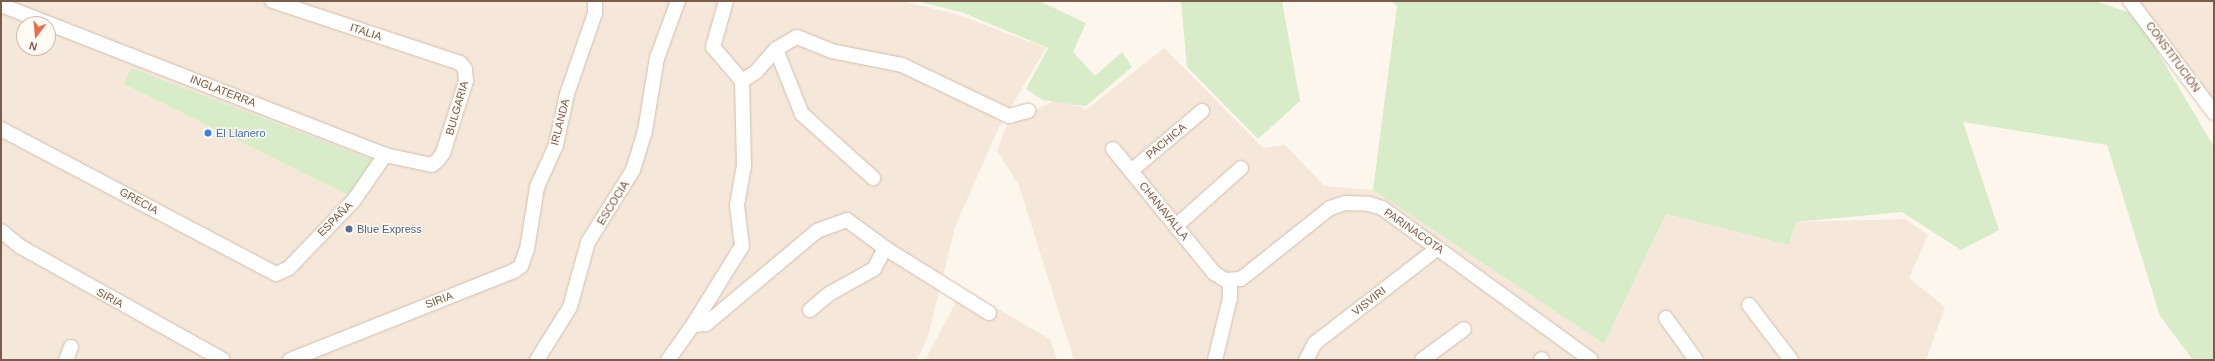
<!DOCTYPE html>
<meta charset="utf-8">
<style>
body{margin:0}
#map{position:relative;width:2215px;height:361px;overflow:hidden;background:#fdf6ec;font-family:Helvetica,sans-serif}
div>[style]{position:absolute}
.residential>*{inset:0;background:#f5e8da}
.green>*{inset:0;background:#d8ecc9}
.roads{filter:drop-shadow(0 0 1px #d1beb0) drop-shadow(0 0 1px #d1beb0)}
.street>*{height:14px;margin:-7px;padding:0 7px;transform-origin:7px;border-radius:7px;background:#fff}
.dots>*{width:11px;height:11px;translate:-50% -50%;box-sizing:border-box;border:2px solid #fffaf3;border-radius:50%}
span{translate:-50% -50%;white-space:nowrap;text-align:center;line-height:1.15;-webkit-text-stroke:3px #fffaf3;paint-order:stroke}
.street-label{font-size:11px;color:#7a5c4d}
.shop-label{font-size:11px;color:#366cbe}
.left{translate:0 -50%;text-align:left}
.service-label{font-size:11px;color:#4e5e75}
.frame{position:absolute;inset:0;border:2px solid #7a5c4d;pointer-events:none}
.north{position:absolute;left:16px;top:16px;width:40px;height:40px;box-sizing:border-box;background:#fffaf3;border:1px solid #cabbb1;border-radius:50%;rotate:196deg;font-size:11px;font-weight:700;line-height:16px;text-align:center;color:#7a5c4d}
.north::after{content:'';display:block;margin:auto;width:14px;height:18px;background:#e76f51;clip-path:polygon(50% 0,100% 100%,50% 72%,0 100%)}
</style>
<div id="map">
<div class="residential">
<i style="clip-path:polygon(evenodd,1px 1px,902px 1px,959px 15px,1046px 48px,999px 127px,955px 227px,928px 336px,917px 360px,1px 360px,1px 1px,24px 24px,48px 24px,48px 48px,24px 48px,24px 24px)"></i>
<i style="clip-path:polygon(2132px 1px,2214px 1px,2214px 107px)"></i>
<i style="clip-path:polygon(1164px 48px,1263px 148px,1285px 145px,1324px 186px,1373px 190px,1604px 344px,1666px 214px,1789px 245px,1796px 222px,1905px 219px,1928px 235px,1909px 278px,1945px 307px,1926px 360px,1074px 360px,1019px 186px,997px 150px,1008px 123px,1062px 97px,1086px 110px)"></i>
<i style="clip-path:polygon(963px 289px,1050px 339px,1057px 360px,925px 360px)"></i>
</div>
<div class="green">
<i style="clip-path:polygon(917px 1px,1039px 1px,1086px 23px,1073px 52px,1095px 76px,1122px 52px,1132px 67px,1086px 106px,1043px 100px,1026px 89px,1048px 48px,961px 12px)"></i>
<i style="clip-path:polygon(1181px 1px,1282px 1px,1300px 101px,1258px 139px,1187px 67px)"></i>
<i style="clip-path:polygon(1390px 1px,2095px 1px,2136px 15px,2214px 147px,2214px 360px,2193px 360px,2160px 316px,2107px 145px,1963px 122px,1999px 230px,1961px 250px,1902px 212px,1796px 222px,1789px 245px,1666px 214px,1604px 344px,1373px 190px,1397px 6px)"></i>
<i style="clip-path:polygon(131px 68px,378px 162px,353px 197px,124px 84px)"></i>
</div>
<div class="roads">
<div class="street">
<i style="left:726px;top:1px;width:48px;rotate:105.8deg"></i>
<i style="left:713px;top:47px;width:45px;rotate:49.5deg"></i>
<i style="left:2130px;top:1px;width:140px;rotate:53.1deg"></i>
<i style="left:1px;top:5px;width:412px;rotate:21.3deg"></i>
<i style="left:385px;top:155px;width:48px;rotate:12deg"></i>
<i style="left:432px;top:165px;width:8px;rotate:-40deg"></i>
<i style="left:438px;top:160px;width:9px;rotate:-54deg"></i>
<i style="left:443px;top:153px;width:76px;rotate:-72.3deg"></i>
<i style="left:466px;top:81px;width:12px;rotate:-95deg"></i>
<i style="left:465px;top:69px;width:8px;rotate:-130deg"></i>
<i style="left:460px;top:63px;width:198px;rotate:-161.7deg"></i>
<i style="left:776px;top:49px;width:70px;rotate:68.2deg"></i>
<i style="left:802px;top:114px;width:96px;rotate:42deg"></i>
<i style="left:1px;top:129px;width:311px;rotate:27.8deg"></i>
<i style="left:276px;top:274px;width:14px;rotate:-25deg"></i>
<i style="left:289px;top:268px;width:94px;rotate:-46.3deg"></i>
<i style="left:354px;top:200px;width:55px;rotate:-55.4deg"></i>
<i style="left:1113px;top:149px;width:160px;rotate:50.8deg"></i>
<i style="left:1214px;top:273px;width:13px;rotate:32deg"></i>
<i style="left:1225px;top:280px;width:16px;rotate:-4deg"></i>
<i style="left:1241px;top:279px;width:114px;rotate:-38.6deg"></i>
<i style="left:1330px;top:208px;width:16px;rotate:-18deg"></i>
<i style="left:1345px;top:203px;width:24px;rotate:2deg"></i>
<i style="left:1369px;top:204px;width:14px;rotate:17deg"></i>
<i style="left:1382px;top:208px;width:258px;rotate:36deg"></i>
<i style="left:1131px;top:171px;width:93px;rotate:-40.2deg"></i>
<i style="left:1176px;top:226px;width:87px;rotate:-41.7deg"></i>
<i style="left:1px;top:231px;width:26px;rotate:39deg"></i>
<i style="left:21px;top:247px;width:231px;rotate:29.2deg"></i>
<i style="left:1749px;top:305px;width:69px;rotate:52.6deg"></i>
<i style="left:810px;top:310px;width:25px;rotate:-40deg"></i>
<i style="left:829px;top:294px;width:51px;rotate:-29.1deg"></i>
<i style="left:874px;top:269px;width:24px;rotate:-62deg"></i>
<i style="left:989px;top:313px;width:123px;rotate:-148deg"></i>
<i style="left:885px;top:248px;width:47px;rotate:-143.6deg"></i>
<i style="left:847px;top:220px;width:32px;rotate:160deg"></i>
<i style="left:817px;top:231px;width:145px;rotate:140deg"></i>
<i style="left:706px;top:324px;width:13px;rotate:176deg"></i>
<i style="left:693px;top:325px;width:93px;rotate:-58.2deg"></i>
<i style="left:742px;top:246px;width:41px;rotate:-97deg"></i>
<i style="left:737px;top:205px;width:39px;rotate:-80deg"></i>
<i style="left:744px;top:167px;width:86px;rotate:-91.3deg"></i>
<i style="left:742px;top:81px;width:17px;rotate:-33deg"></i>
<i style="left:756px;top:72px;width:30px;rotate:-49deg"></i>
<i style="left:776px;top:49px;width:24px;rotate:-30deg"></i>
<i style="left:797px;top:37px;width:37px;rotate:22deg"></i>
<i style="left:831px;top:51px;width:72px;rotate:11.2deg"></i>
<i style="left:902px;top:65px;width:119px;rotate:25.5deg"></i>
<i style="left:1009px;top:116px;width:20px;rotate:-15deg"></i>
<i style="left:1666px;top:318px;width:52px;rotate:54.5deg"></i>
<i style="left:66px;top:360px;width:14px;rotate:-69deg"></i>
<i style="left:290px;top:360px;width:241px;rotate:-21.7deg"></i>
<i style="left:514px;top:271px;width:9px;rotate:-36deg"></i>
<i style="left:521px;top:266px;width:18px;rotate:-71deg"></i>
<i style="left:527px;top:249px;width:63px;rotate:-80.8deg"></i>
<i style="left:537px;top:187px;width:46px;rotate:-65.7deg"></i>
<i style="left:556px;top:145px;width:52px;rotate:-77.8deg"></i>
<i style="left:567px;top:94px;width:86px;rotate:-70.9deg"></i>
<i style="left:595px;top:13px;width:12px;rotate:-90deg"></i>
<i style="left:537px;top:360px;width:62px;rotate:-58.1deg"></i>
<i style="left:570px;top:307px;width:67px;rotate:-74.5deg"></i>
<i style="left:588px;top:242px;width:85px;rotate:-58deg"></i>
<i style="left:633px;top:170px;width:41px;rotate:-72.9deg"></i>
<i style="left:645px;top:131px;width:74px;rotate:-80.7deg"></i>
<i style="left:657px;top:58px;width:61px;rotate:-69.8deg"></i>
<i style="left:668px;top:360px;width:43px;rotate:-54.5deg"></i>
<i style="left:1215px;top:360px;width:64px;rotate:-76.4deg"></i>
<i style="left:1230px;top:298px;width:16px;rotate:-90deg"></i>
<i style="left:1306px;top:360px;width:19px;rotate:-62deg"></i>
<i style="left:1315px;top:343px;width:155px;rotate:-37.7deg"></i>
<i style="left:1422px;top:360px;width:52px;rotate:-36.4deg"></i>
<i style="left:1541px;top:360px;width:1px;rotate:-45deg"></i>
</div>
</div>
<div class="dots">
<i style="left:208px;top:133px;background:#3f7fe0"></i>
<i style="left:349px;top:229px;background:#5c6f8a"></i>
</div>
<div class="street-label">
<span style="left:366px;top:32px;rotate:18deg">ITALIA</span>
<span style="left:2173px;top:57px;rotate:54deg">CONSTITUCIÓN</span>
<span style="left:223px;top:91px;rotate:21deg">INGLATERRA</span>
<span style="left:457px;top:108px;rotate:-74deg">BULGARIA</span>
<span style="left:560px;top:122px;rotate:-76deg">IRLANDA</span>
<span style="left:1166px;top:141px;rotate:-40deg">PACHICA</span>
<span style="left:139px;top:201px;rotate:29deg">GRECIA</span>
<span style="left:613px;top:203px;rotate:-58deg">ESCOCIA</span>
<span style="left:1164px;top:211px;rotate:51deg">CHANAVALLA</span>
<span style="left:335px;top:219px;rotate:-45deg">ESPAÑA</span>
<span style="left:1414px;top:231px;rotate:35deg">PARINACOTA</span>
<span style="left:110px;top:298px;rotate:29deg">SIRIA</span>
<span style="left:439px;top:300px;rotate:-21deg">SIRIA</span>
<span style="left:1369px;top:301px;rotate:-38deg">VISVIRI</span>
</div>
<div class="shop-label">
<span class="left" style="left:216px;top:133px">El Llanero</span>
</div>
<div class="service-label">
<span class="left" style="left:357px;top:229px">Blue Express</span>
</div>
<div class="frame"></div>
<div class="north">N</div>
</div>
